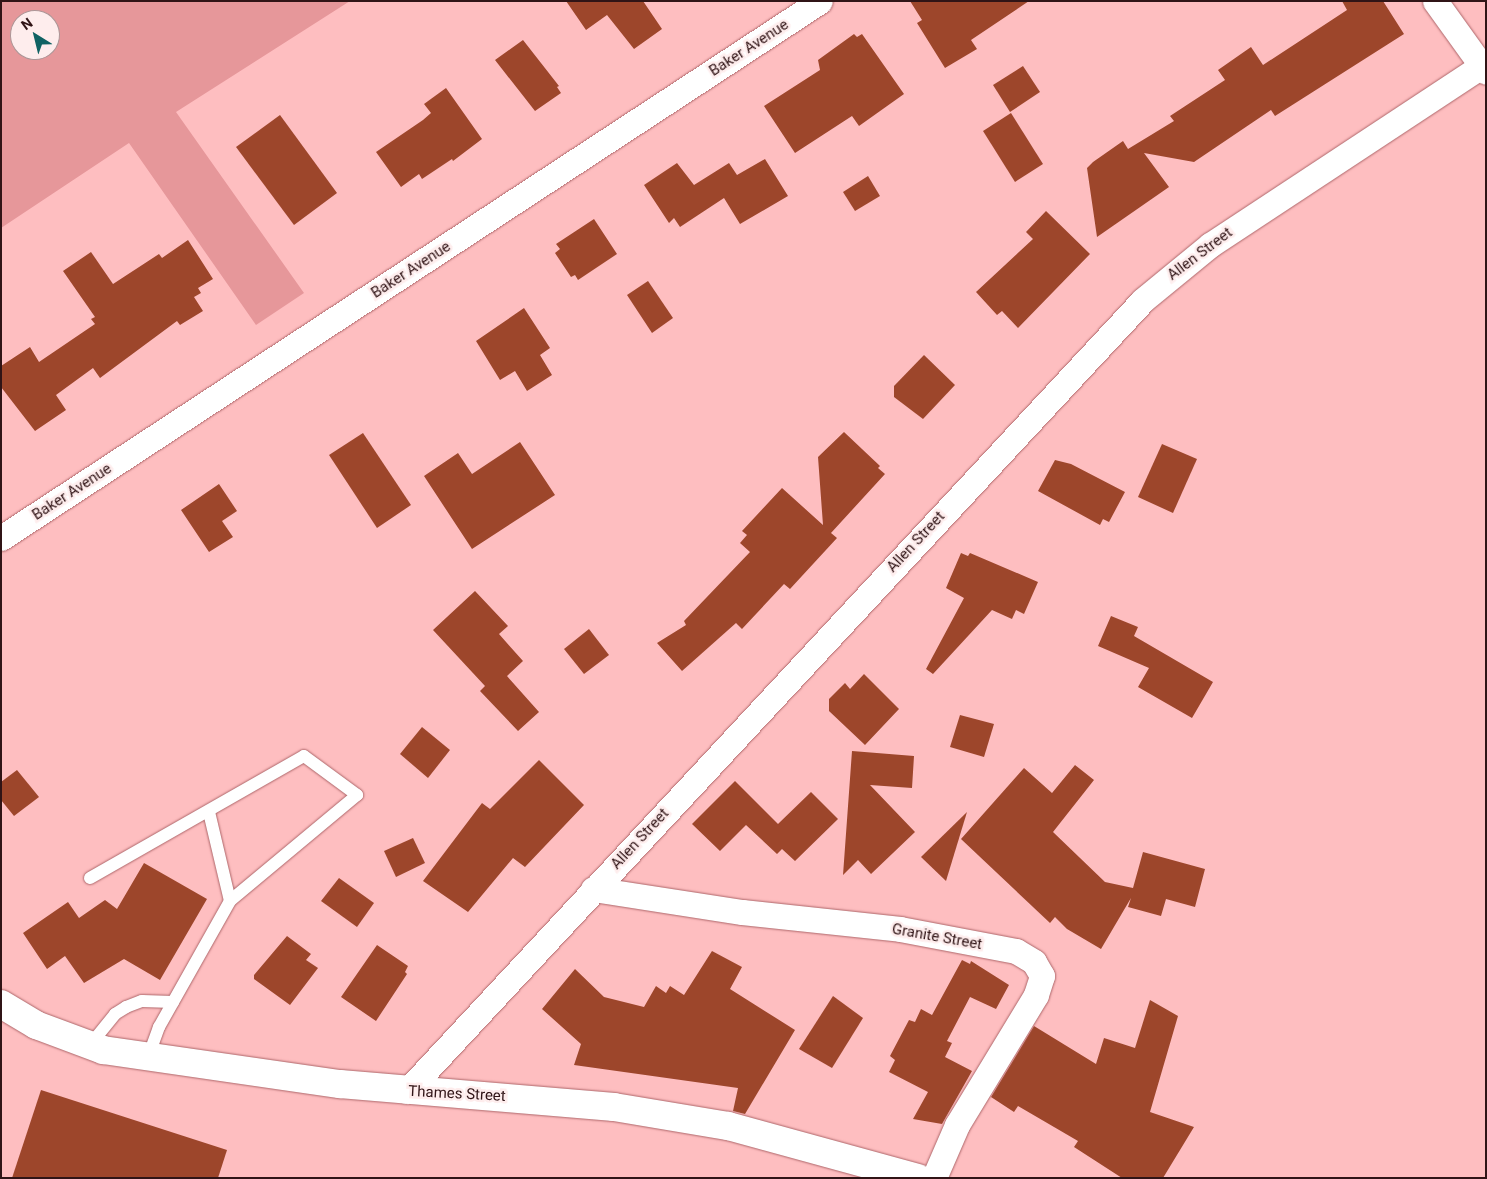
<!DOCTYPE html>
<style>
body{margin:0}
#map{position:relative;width:1487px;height:1179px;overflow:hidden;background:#febec0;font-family:Roboto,sans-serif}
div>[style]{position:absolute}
.green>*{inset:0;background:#e6979a}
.building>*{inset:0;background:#9d462b}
.roads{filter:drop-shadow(0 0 1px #ae676a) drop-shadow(0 0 1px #ae676a)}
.lane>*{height:12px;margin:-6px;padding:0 6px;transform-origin:6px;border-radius:6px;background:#fff}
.street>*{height:25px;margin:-12.5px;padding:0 12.5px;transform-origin:12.5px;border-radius:12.5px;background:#fff}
.secondary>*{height:28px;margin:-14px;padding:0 14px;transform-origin:14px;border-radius:14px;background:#fff}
span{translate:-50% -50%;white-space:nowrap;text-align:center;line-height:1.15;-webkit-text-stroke:5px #feeded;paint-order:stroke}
.street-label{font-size:15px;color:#301416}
.frame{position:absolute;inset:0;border:2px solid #301416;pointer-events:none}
.north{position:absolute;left:10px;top:10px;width:50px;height:50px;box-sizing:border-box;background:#feeded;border:1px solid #ac9697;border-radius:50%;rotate:324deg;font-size:14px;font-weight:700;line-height:20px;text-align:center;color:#301416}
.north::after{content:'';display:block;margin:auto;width:18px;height:22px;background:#106263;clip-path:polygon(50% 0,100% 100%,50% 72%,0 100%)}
</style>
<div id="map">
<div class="green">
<i style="clip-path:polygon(evenodd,1px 1px,350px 1px,176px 112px,304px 293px,256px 325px,129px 143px,1px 228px,1px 1px,20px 20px,50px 20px,50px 50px,20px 50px,20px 20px)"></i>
</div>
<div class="building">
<i style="clip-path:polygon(566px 1px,643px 1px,662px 29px,634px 49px,607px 15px,586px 30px)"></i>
<i style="clip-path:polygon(910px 1px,1029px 1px,971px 40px,977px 49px,945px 68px,917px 23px,922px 20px)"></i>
<i style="clip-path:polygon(1342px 1px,1383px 1px,1404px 34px,1275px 116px,1271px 110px,1194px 162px,1144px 153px,1169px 187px,1097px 237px,1087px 168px,1093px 162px,1123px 141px,1128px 149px,1174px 121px,1170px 116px,1225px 80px,1218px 70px,1251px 47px,1263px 65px,1347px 10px)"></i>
<i style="clip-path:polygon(854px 34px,857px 37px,862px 34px,904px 94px,859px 126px,852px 116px,795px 153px,764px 106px,820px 70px,818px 60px)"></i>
<i style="clip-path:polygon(523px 40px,559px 86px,557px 87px,561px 93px,535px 111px,495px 60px)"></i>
<i style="clip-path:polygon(1023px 66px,1040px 92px,1010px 112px,993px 85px)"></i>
<i style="clip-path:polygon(446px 88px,482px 139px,453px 161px,452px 159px,422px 179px,419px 174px,401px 187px,376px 152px,423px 120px,431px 113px,424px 104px)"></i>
<i style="clip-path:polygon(1011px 113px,1043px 164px,1015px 182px,983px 131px)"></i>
<i style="clip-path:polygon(280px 115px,337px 193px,294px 225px,236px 147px)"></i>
<i style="clip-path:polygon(765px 159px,788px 196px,740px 224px,724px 198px,680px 227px,674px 218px,669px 223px,644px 185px,677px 163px,694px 185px,729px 163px,737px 175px)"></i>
<i style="clip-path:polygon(868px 176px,880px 196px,855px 211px,843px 192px)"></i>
<i style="clip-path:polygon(1046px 211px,1090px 254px,1018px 328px,1002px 311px,997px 315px,976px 292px,1033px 239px,1026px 232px)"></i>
<i style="clip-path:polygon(594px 219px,617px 254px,578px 280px,575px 275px,571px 277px,555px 253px,560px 249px,556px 244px)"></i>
<i style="clip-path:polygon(188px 240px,213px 279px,198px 288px,201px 293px,194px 297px,203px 311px,180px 325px,177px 321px,100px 378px,93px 368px,56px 395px,66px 410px,35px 431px,1px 387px,1px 366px,30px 347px,39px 362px,95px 324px,91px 319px,95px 317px,63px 271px,91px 252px,113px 284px,159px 254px,162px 258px)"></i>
<i style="clip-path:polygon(648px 281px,673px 318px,652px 333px,627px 295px)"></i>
<i style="clip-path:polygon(524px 308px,550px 348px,540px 355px,552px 375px,527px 391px,515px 371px,500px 380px,476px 341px)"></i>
<i style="clip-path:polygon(924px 355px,955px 385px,923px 419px,894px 397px,894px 386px)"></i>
<i style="clip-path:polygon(844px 432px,880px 466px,878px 468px,885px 474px,831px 533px,837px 538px,790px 589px,784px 584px,742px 629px,736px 623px,682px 671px,657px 643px,686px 625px,684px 621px,750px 552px,740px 543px,747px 535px,742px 531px,782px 488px,823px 525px,818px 457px)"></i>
<i style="clip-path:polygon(363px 433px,411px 505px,377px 528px,329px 455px)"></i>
<i style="clip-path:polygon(520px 442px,555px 495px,472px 549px,424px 476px,458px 453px,472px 474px)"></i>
<i style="clip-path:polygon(1162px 444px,1197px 459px,1173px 513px,1138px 497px)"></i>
<i style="clip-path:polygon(1055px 460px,1071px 464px,1125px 492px,1109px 522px,1103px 519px,1100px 525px,1038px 491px)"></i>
<i style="clip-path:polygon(219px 484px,237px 511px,222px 521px,233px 537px,209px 552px,181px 510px)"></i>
<i style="clip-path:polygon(961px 553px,968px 556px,970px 553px,1038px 582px,1024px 614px,1016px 610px,1012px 619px,992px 610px,933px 674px,926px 669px,964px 598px,946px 588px)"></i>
<i style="clip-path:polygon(475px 591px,508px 626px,499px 634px,523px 661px,507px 676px,539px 712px,518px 731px,480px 691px,485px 686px,433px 630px)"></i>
<i style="clip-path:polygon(1111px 616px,1138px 627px,1134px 636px,1213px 682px,1192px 718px,1138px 687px,1149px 668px,1098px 646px)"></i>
<i style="clip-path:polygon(589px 629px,609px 655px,584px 674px,564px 649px)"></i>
<i style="clip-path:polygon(864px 674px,899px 709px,865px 745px,829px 711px,829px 699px,845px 683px,850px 689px)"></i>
<i style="clip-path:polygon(960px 715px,994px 724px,984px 757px,950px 747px)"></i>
<i style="clip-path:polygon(422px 727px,450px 750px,428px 778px,400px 754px)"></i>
<i style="clip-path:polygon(852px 751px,914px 756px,912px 788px,870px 785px,915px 832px,871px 874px,858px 860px,843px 875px)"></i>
<i style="clip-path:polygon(539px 760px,584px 805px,525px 867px,513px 858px,468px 912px,423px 881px,482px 803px,490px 809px)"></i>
<i style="clip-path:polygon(1075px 765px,1094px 780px,1053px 832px,1105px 882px,1133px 888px,1143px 852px,1205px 869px,1195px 907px,1166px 899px,1161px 916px,1128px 907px,1131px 898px,1101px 949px,1067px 929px,1055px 917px,1050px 923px,961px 839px,1024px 768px,1052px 793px)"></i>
<i style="clip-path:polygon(17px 770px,39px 797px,14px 816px,1px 800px,1px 782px)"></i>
<i style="clip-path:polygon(735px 781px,778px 824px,811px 792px,838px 819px,795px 861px,782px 849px,777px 854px,746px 825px,720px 851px,692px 824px)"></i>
<i style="clip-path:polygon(967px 812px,946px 881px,921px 857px)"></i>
<i style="clip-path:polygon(413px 838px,425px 863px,396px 877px,384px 851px)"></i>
<i style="clip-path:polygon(144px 863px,207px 899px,160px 980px,124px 959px,84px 983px,65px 956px,47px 969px,23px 933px,68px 902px,79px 918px,105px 900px,117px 909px)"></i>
<i style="clip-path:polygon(339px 878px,374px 903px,357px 927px,321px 901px)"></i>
<i style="clip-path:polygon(287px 936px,311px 954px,306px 960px,318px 968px,290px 1005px,254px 979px,254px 975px)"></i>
<i style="clip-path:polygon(377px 945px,408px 966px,405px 972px,407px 974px,376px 1021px,341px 997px)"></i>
<i style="clip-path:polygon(712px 951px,742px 967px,730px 989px,795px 1030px,745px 1114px,733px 1111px,738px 1088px,574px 1065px,581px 1044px,542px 1009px,575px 969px,604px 997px,644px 1007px,656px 986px,666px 993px,670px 986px,684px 995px)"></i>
<i style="clip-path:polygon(962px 960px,970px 964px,971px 961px,1009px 985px,996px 1009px,970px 997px,947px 1041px,952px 1043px,945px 1057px,972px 1071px,942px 1124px,913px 1119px,928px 1092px,889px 1072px,895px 1060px,890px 1056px,909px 1020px,915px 1022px,921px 1009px,932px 1015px)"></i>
<i style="clip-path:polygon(833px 996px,863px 1018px,832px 1068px,799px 1049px)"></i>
<i style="clip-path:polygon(1150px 1000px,1178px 1016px,1150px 1112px,1194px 1127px,1163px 1178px,1122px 1178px,1074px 1147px,1078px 1141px,1018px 1106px,1014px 1112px,991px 1097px,1034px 1026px,1096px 1064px,1104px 1038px,1135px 1048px)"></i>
<i style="clip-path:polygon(41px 1090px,227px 1150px,218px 1178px,12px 1178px)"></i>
</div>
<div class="roads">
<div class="lane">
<i style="left:209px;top:812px;width:91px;rotate:76.7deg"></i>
<i style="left:90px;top:878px;width:246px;rotate:-29.7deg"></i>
<i style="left:304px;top:756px;width:66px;rotate:36.3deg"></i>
<i style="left:357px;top:795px;width:165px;rotate:140.2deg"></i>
<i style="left:230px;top:901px;width:145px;rotate:119.4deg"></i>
<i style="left:159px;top:1027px;width:33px;rotate:110deg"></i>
<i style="left:90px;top:1045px;width:40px;rotate:-51deg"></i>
<i style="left:115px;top:1014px;width:13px;rotate:-32deg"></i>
<i style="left:126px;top:1007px;width:17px;rotate:-21deg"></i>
<i style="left:142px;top:1001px;width:31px;rotate:2deg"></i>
</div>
<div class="street">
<i style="left:1435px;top:1px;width:87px;rotate:54.3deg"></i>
<i style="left:1px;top:538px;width:979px;rotate:-33.25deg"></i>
<i style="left:593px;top:889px;width:151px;rotate:8.8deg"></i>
<i style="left:742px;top:912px;width:159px;rotate:6.1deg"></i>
<i style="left:900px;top:929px;width:118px;rotate:10.7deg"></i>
<i style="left:1016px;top:951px;width:21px;rotate:31deg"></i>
<i style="left:1034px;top:962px;width:16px;rotate:60deg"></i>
<i style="left:1042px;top:976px;width:20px;rotate:108deg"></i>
<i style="left:1036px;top:995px;width:152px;rotate:121.3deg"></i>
<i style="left:957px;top:1125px;width:58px;rotate:113.5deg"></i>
<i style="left:407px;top:1091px;width:1080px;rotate:-47.06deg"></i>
<i style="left:1143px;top:300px;width:87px;rotate:-39.4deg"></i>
<i style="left:1210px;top:245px;width:331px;rotate:-33.4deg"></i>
</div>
<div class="secondary">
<i style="left:1px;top:1004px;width:41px;rotate:31deg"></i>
<i style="left:36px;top:1025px;width:72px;rotate:20.5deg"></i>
<i style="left:103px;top:1050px;width:239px;rotate:8.2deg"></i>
<i style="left:340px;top:1084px;width:275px;rotate:4.8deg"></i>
<i style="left:614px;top:1107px;width:116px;rotate:9.5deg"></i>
<i style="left:728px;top:1126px;width:197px;rotate:15.3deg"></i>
</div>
</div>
<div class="street-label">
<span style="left:749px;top:48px;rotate:-33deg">Baker Avenue</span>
<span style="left:1200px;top:254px;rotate:-37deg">Allen Street</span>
<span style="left:411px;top:270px;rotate:-33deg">Baker Avenue</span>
<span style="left:72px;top:492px;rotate:-33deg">Baker Avenue</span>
<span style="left:916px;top:542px;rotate:-47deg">Allen Street</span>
<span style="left:640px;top:839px;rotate:-47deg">Allen Street</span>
<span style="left:937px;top:937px;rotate:10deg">Granite Street</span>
<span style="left:457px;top:1094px;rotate:3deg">Thames Street</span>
</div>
<div class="frame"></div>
<div class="north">N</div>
</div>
